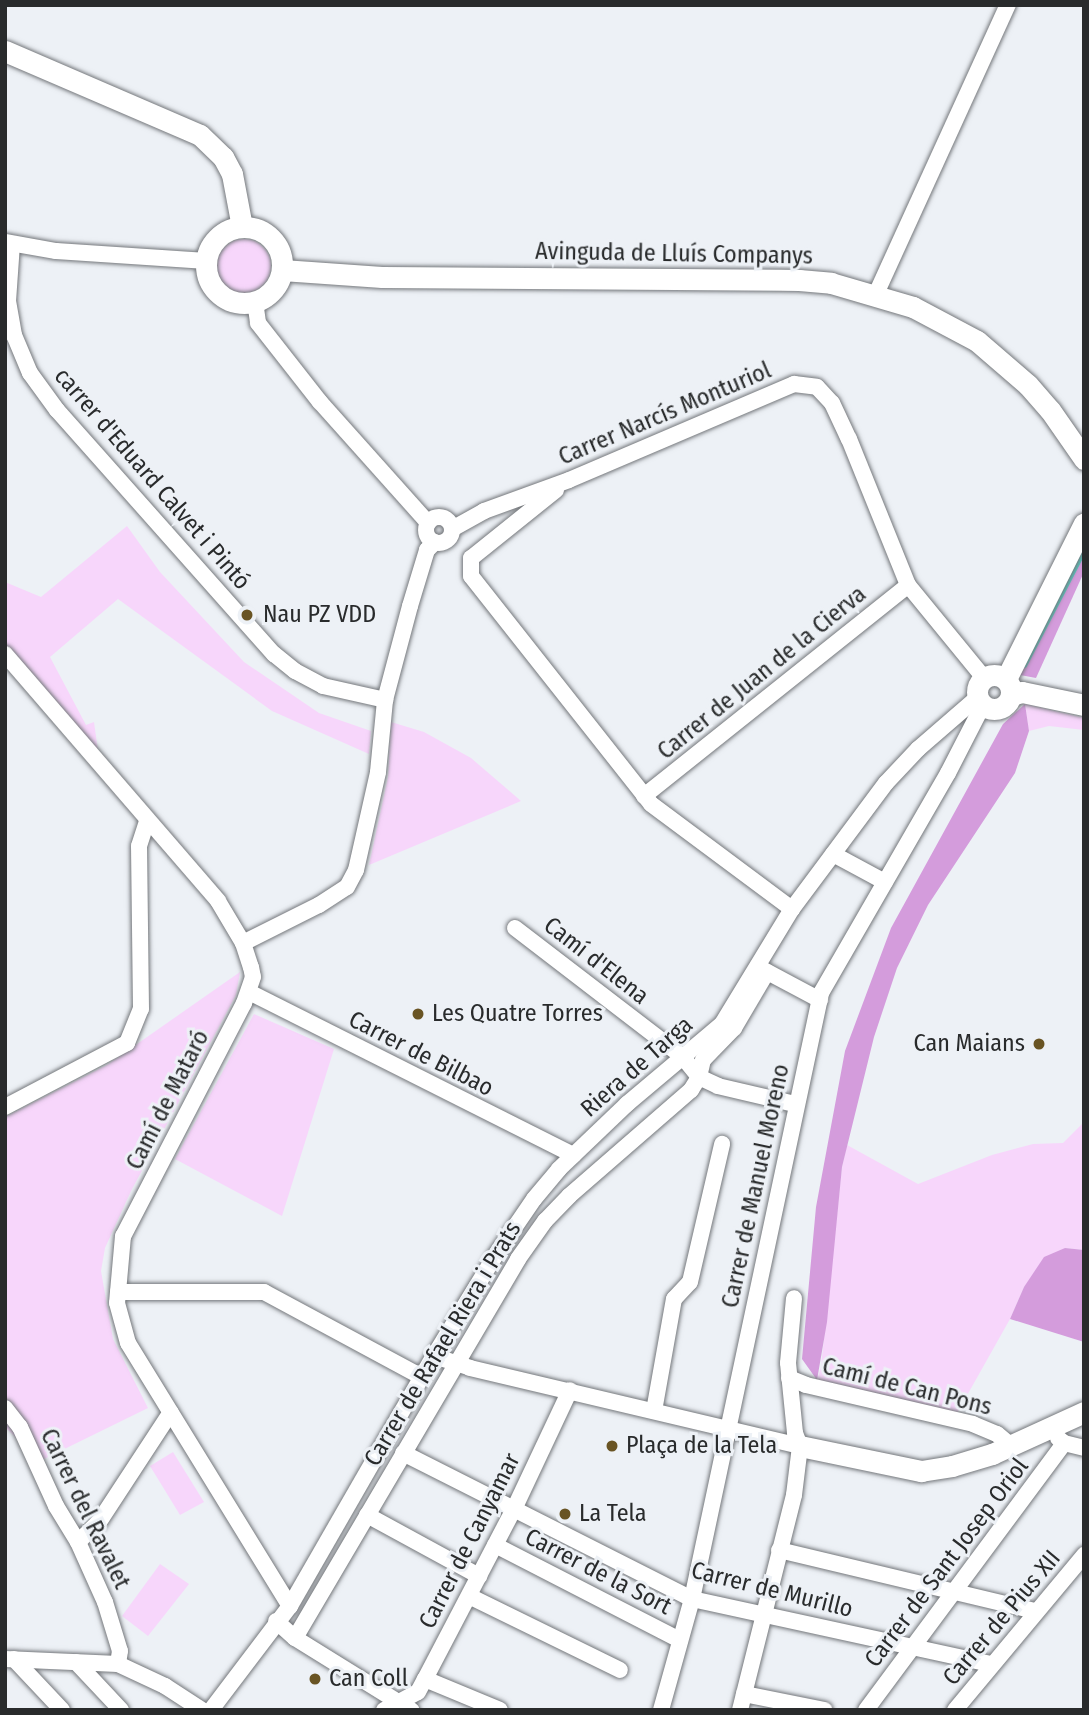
<!DOCTYPE html>
<meta charset="utf-8">
<style>
body{margin:0}
#map{position:relative;width:1089px;height:1715px;overflow:hidden;background:#edf1f6;font-family:"Fira Sans Condensed",sans-serif}
div>[style]{position:absolute}
.green>*{inset:0;background:#f7d6fb}
.round{border-radius:50%}
.forest>*{inset:0;background:#d49cdc}
.stream>*{height:3.5px;margin:-1.75px;padding:0 1.75px;transform-origin:1.75px;border-radius:1.75px;background:#53cac0}
.roads{filter:drop-shadow(0 0 2px #74777b) drop-shadow(0 0 2px #74777b)}
.street>*{height:16px;margin:-8px;padding:0 8px;transform-origin:8px;border-radius:8px;background:#fff}
.street>.ring{margin:-8px;padding:0;box-sizing:content-box;background:none;border:16px solid #fff;border-radius:50%}
.secondary>*{height:21px;margin:-10.5px;padding:0 10.5px;transform-origin:10.5px;border-radius:10.5px;background:#fff}
.secondary>.ring{margin:-10.5px;padding:0;box-sizing:content-box;background:none;border:21px solid #fff;border-radius:50%}
.dots>*{width:19px;height:19px;translate:-50% -50%;box-sizing:border-box;border:4px solid #edf1f6;border-radius:50%}
span{translate:-50% -50%;white-space:nowrap;text-align:center;line-height:1.15;-webkit-text-stroke:6px #edf1f6;paint-order:stroke}
.street-label{font-size:24px;color:#292b2c}
.poi-label{font-size:24px;color:#292b2c}
.left{translate:0 -50%;text-align:left}
.right{translate:-100% -50%;text-align:right}
.frame{position:absolute;inset:0;border:7px solid #292b2c;pointer-events:none}
</style>
<div id="map">
<div class="green">
<i class="round" style="left:217px;top:239px;width:54px;height:54px"></i>
<i style="clip-path:polygon(127px 526px,160px 572px,244px 662px,319px 713px,371px 731px,369px 754px,272px 711px,118px 599px,50px 657px,86px 725px,94px 722px,98px 751px,5px 648px,5px 582px,41px 597px)"></i>
<i style="clip-path:polygon(1025px 704px,1084px 718px,1084px 730px,1049px 726px,1029px 731px)"></i>
<i style="clip-path:polygon(391px 722px,424px 732px,471px 758px,521px 801px,369px 865px,388px 777px)"></i>
<i style="clip-path:polygon(240px 972px,236px 995px,131px 1191px,105px 1248px,101px 1271px,113px 1339px,148px 1408px,40px 1461px,5px 1427px,5px 1117px,107px 1065px)"></i>
<i style="clip-path:polygon(254px 1014px,334px 1049px,282px 1216px,175px 1159px)"></i>
<i style="clip-path:polygon(1084px 1122px,1084px 1250px,1065px 1248px,1024px 1287px,1010px 1319px,956px 1415px,817px 1380px,821px 1367px,842px 1167px,847px 1145px,918px 1184px,992px 1155px,1033px 1144px,1063px 1143px)"></i>
<i style="clip-path:polygon(173px 1452px,204px 1502px,180px 1515px,150px 1466px)"></i>
<i style="clip-path:polygon(160px 1564px,189px 1584px,148px 1636px,122px 1616px)"></i>
</div>
<div class="forest">
<i style="clip-path:polygon(1084px 537px,1084px 572px,1036px 678px,1015px 674px)"></i>
<i style="clip-path:polygon(1025px 704px,1029px 731px,1015px 773px,928px 905px,897px 968px,874px 1037px,842px 1167px,827px 1322px,817px 1380px,802px 1359px,816px 1207px,845px 1051px,891px 928px,1003px 724px)"></i>
<i style="clip-path:polygon(1065px 1248px,1084px 1250px,1084px 1342px,1010px 1319px,1024px 1287px,1044px 1257px)"></i>
</div>
<div class="stream">
<i style="left:1025px;top:666px;width:128px;rotate:-62.6deg"></i>
</div>
<div class="roads">
<div class="street">
<i style="left:5px;top:242px;width:52px;rotate:10deg"></i>
<i style="left:56px;top:251px;width:151px;rotate:3.8deg"></i>
<i style="left:12px;top:244px;width:57px;rotate:94deg"></i>
<i style="left:8px;top:301px;width:35px;rotate:80deg"></i>
<i style="left:14px;top:335px;width:41px;rotate:67.2deg"></i>
<i style="left:30px;top:373px;width:46px;rotate:53.9deg"></i>
<i style="left:57px;top:410px;width:327px;rotate:48.4deg"></i>
<i style="left:274px;top:654px;width:27px;rotate:39deg"></i>
<i style="left:295px;top:671px;width:32px;rotate:28deg"></i>
<i style="left:323px;top:686px;width:64px;rotate:12.7deg"></i>
<i style="left:876px;top:294px;width:318px;rotate:-65.5deg"></i>
<i style="left:255px;top:301px;width:22px;rotate:82deg"></i>
<i style="left:258px;top:323px;width:100px;rotate:51.9deg"></i>
<i style="left:320px;top:402px;width:162px;rotate:48.2deg"></i>
<i style="left:556px;top:490px;width:109px;rotate:141.3deg"></i>
<i style="left:471px;top:558px;width:18px;rotate:90deg"></i>
<i style="left:471px;top:576px;width:290px;rotate:51.7deg"></i>
<i style="left:651px;top:804px;width:176px;rotate:36.7deg"></i>
<i class="ring" style="left:426px;top:517px;width:10px;height:10px"></i>
<i style="left:452px;top:529px;width:37px;rotate:-29deg"></i>
<i style="left:484px;top:511px;width:90px;rotate:-20deg"></i>
<i style="left:569px;top:480px;width:245px;rotate:-23.1deg"></i>
<i style="left:794px;top:384px;width:23px;rotate:7deg"></i>
<i style="left:817px;top:387px;width:22px;rotate:47deg"></i>
<i style="left:832px;top:403px;width:40px;rotate:65deg"></i>
<i style="left:849px;top:439px;width:157px;rotate:68deg"></i>
<i style="left:908px;top:585px;width:120px;rotate:50.7deg"></i>
<i style="left:5px;top:654px;width:326px;rotate:49.2deg"></i>
<i style="left:218px;top:901px;width:49px;rotate:59.2deg"></i>
<i style="left:243px;top:943px;width:25px;rotate:72deg"></i>
<i style="left:251px;top:967px;width:10px;rotate:79deg"></i>
<i style="left:253px;top:977px;width:28px;rotate:109deg"></i>
<i style="left:244px;top:1003px;width:263px;rotate:117.4deg"></i>
<i style="left:123px;top:1236px;width:67px;rotate:95.1deg"></i>
<i style="left:117px;top:1303px;width:41px;rotate:74.6deg"></i>
<i style="left:128px;top:1343px;width:309px;rotate:58.4deg"></i>
<i style="left:644px;top:796px;width:338px;rotate:-38.6deg"></i>
<i style="left:833px;top:854px;width:59px;rotate:28.3deg"></i>
<i style="left:515px;top:928px;width:210px;rotate:37.5deg"></i>
<i style="left:682px;top:1056px;width:27px;rotate:51deg"></i>
<i style="left:699px;top:1077px;width:21px;rotate:25deg"></i>
<i style="left:718px;top:1086px;width:79px;rotate:13.2deg"></i>
<i style="left:243px;top:943px;width:85px;rotate:-26.6deg"></i>
<i style="left:319px;top:905px;width:33px;rotate:-33deg"></i>
<i style="left:347px;top:887px;width:19px;rotate:-62deg"></i>
<i style="left:356px;top:870px;width:100px;rotate:-77.3deg"></i>
<i style="left:378px;top:772px;width:72px;rotate:-84.4deg"></i>
<i style="left:385px;top:700px;width:97px;rotate:-75.1deg"></i>
<i style="left:410px;top:606px;width:59px;rotate:-73.1deg"></i>
<i style="left:427px;top:550px;width:11px;rotate:-45deg"></i>
<i style="left:760px;top:968px;width:68px;rotate:28.1deg"></i>
<i style="left:249px;top:992px;width:363px;rotate:26.7deg"></i>
<i style="left:5px;top:1107px;width:138px;rotate:-27.7deg"></i>
<i style="left:127px;top:1043px;width:37px;rotate:-68deg"></i>
<i style="left:141px;top:1009px;width:163px;rotate:-90.7deg"></i>
<i style="left:139px;top:846px;width:26px;rotate:-72deg"></i>
<i style="left:118px;top:1292px;width:146px"></i>
<i style="left:264px;top:1292px;width:179px;rotate:28.3deg"></i>
<i style="left:434px;top:1356px;width:38px;rotate:18deg"></i>
<i style="left:470px;top:1368px;width:339px;rotate:13.3deg"></i>
<i style="left:789px;top:1378px;width:18px;rotate:22deg"></i>
<i style="left:806px;top:1385px;width:171px;rotate:13.1deg"></i>
<i style="left:973px;top:1424px;width:26px;rotate:23deg"></i>
<i style="left:997px;top:1434px;width:17px;rotate:40deg"></i>
<i style="left:5px;top:1408px;width:24px;rotate:52deg"></i>
<i style="left:20px;top:1427px;width:87px;rotate:65.5deg"></i>
<i style="left:56px;top:1506px;width:42px;rotate:58.6deg"></i>
<i style="left:78px;top:1542px;width:66px;rotate:65.8deg"></i>
<i style="left:105px;top:1602px;width:51px;rotate:73deg"></i>
<i style="left:120px;top:1651px;width:13px;rotate:99deg"></i>
<i style="left:654px;top:1411px;width:114px;rotate:-79.9deg"></i>
<i style="left:674px;top:1299px;width:23px;rotate:-47deg"></i>
<i style="left:690px;top:1282px;width:142px;rotate:-76.9deg"></i>
<i style="left:1058px;top:1438px;width:8px;rotate:40deg"></i>
<i style="left:1064px;top:1443px;width:21px;rotate:14deg"></i>
<i style="left:403px;top:1453px;width:324px;rotate:26.8deg"></i>
<i style="left:692px;top:1599px;width:306px;rotate:12.3deg"></i>
<i style="left:367px;top:1515px;width:128px;rotate:28.6deg"></i>
<i style="left:78px;top:1542px;width:29px;rotate:-44deg"></i>
<i style="left:99px;top:1522px;width:131px;rotate:-56.8deg"></i>
<i style="left:495px;top:1545px;width:208px;rotate:27.2deg"></i>
<i style="left:779px;top:1550px;width:263px;rotate:13.4deg"></i>
<i style="left:469px;top:1596px;width:168px;rotate:26.1deg"></i>
<i style="left:276px;top:1621px;width:25px;rotate:42deg"></i>
<i style="left:295px;top:1638px;width:137px;rotate:31.8deg"></i>
<i style="left:295px;top:1638px;width:440px;rotate:-59.5deg"></i>
<i style="left:518px;top:1259px;width:47px;rotate:-54.6deg"></i>
<i style="left:545px;top:1221px;width:35px;rotate:-46deg"></i>
<i style="left:569px;top:1196px;width:162px;rotate:-41deg"></i>
<i style="left:691px;top:1090px;width:15px;rotate:-58deg"></i>
<i style="left:699px;top:1077px;width:17px;rotate:-77deg"></i>
<i style="left:703px;top:1060px;width:45px;rotate:-45.9deg"></i>
<i style="left:734px;top:1028px;width:65px;rotate:-59.5deg"></i>
<i style="left:5px;top:1659px;width:113px;rotate:2.5deg"></i>
<i style="left:118px;top:1664px;width:52px;rotate:25.1deg"></i>
<i style="left:165px;top:1686px;width:44px;rotate:33deg"></i>
<i style="left:14px;top:1659px;width:70px;rotate:46.7deg"></i>
<i style="left:76px;top:1662px;width:66px;rotate:46.8deg"></i>
<i style="left:425px;top:1679px;width:81px;rotate:22.5deg"></i>
<i style="left:744px;top:1694px;width:82px;rotate:11.3deg"></i>
<i style="left:211px;top:1710px;width:131px;rotate:-52.8deg"></i>
<i style="left:290px;top:1606px;width:289px;rotate:-60.1deg"></i>
<i style="left:434px;top:1356px;width:117px;rotate:-58.6deg"></i>
<i style="left:495px;top:1256px;width:69px;rotate:-55.6deg"></i>
<i style="left:534px;top:1199px;width:39px;rotate:-50deg"></i>
<i style="left:559px;top:1169px;width:94px;rotate:-43.7deg"></i>
<i style="left:627px;top:1104px;width:124px;rotate:-40.1deg"></i>
<i style="left:722px;top:1024px;width:135px;rotate:-58.7deg"></i>
<i style="left:792px;top:909px;width:157px;rotate:-53.3deg"></i>
<i style="left:886px;top:783px;width:47px;rotate:-46.7deg"></i>
<i style="left:918px;top:749px;width:79px;rotate:-40.9deg"></i>
<i style="left:384px;top:1710px;width:38px;rotate:-28deg"></i>
<i style="left:418px;top:1692px;width:15px;rotate:-62deg"></i>
<i style="left:425px;top:1679px;width:194px;rotate:-62.4deg"></i>
<i style="left:515px;top:1507px;width:129px;rotate:-64.8deg"></i>
<i style="left:661px;top:1710px;width:115px;rotate:-74.4deg"></i>
<i style="left:692px;top:1599px;width:620px;rotate:-77.98deg"></i>
<i style="left:821px;top:993px;width:254px;rotate:-60deg"></i>
<i style="left:948px;top:773px;width:76px;rotate:-62.8deg"></i>
<i style="left:740px;top:1710px;width:222px;rotate:-75.9deg"></i>
<i style="left:794px;top:1495px;width:49px;rotate:-83deg"></i>
<i style="left:800px;top:1446px;width:14px;rotate:-111deg"></i>
<i style="left:795px;top:1433px;width:70px;rotate:-95.7deg"></i>
<i style="left:788px;top:1363px;width:65px;rotate:-84.7deg"></i>
<i style="left:866px;top:1710px;width:332px;rotate:-53.4deg"></i>
<i style="left:955px;top:1710px;width:202px;rotate:-50.2deg"></i>
</div>
<div class="secondary">
<i style="left:5px;top:51px;width:212px;rotate:23.3deg"></i>
<i style="left:200px;top:135px;width:32px;rotate:44deg"></i>
<i style="left:223px;top:157px;width:19px;rotate:62deg"></i>
<i style="left:232px;top:174px;width:54px;rotate:79.3deg"></i>
<i class="ring" style="left:206px;top:227px;width:55px;height:55px"></i>
<i style="left:282px;top:270px;width:100px;rotate:4deg"></i>
<i style="left:382px;top:277px;width:417px;rotate:0.4deg"></i>
<i style="left:799px;top:280px;width:32px;rotate:5deg"></i>
<i style="left:831px;top:283px;width:85px;rotate:16.3deg"></i>
<i style="left:913px;top:307px;width:72px;rotate:28deg"></i>
<i style="left:977px;top:341px;width:67px;rotate:40.8deg"></i>
<i style="left:1028px;top:385px;width:33px;rotate:49deg"></i>
<i style="left:1050px;top:410px;width:60px;rotate:55.2deg"></i>
<i class="ring" style="left:977px;top:675px;width:13px;height:13px"></i>
<i style="left:1006px;top:679px;width:174px;rotate:-63.4deg"></i>
<i style="left:1012px;top:695px;width:10px;rotate:-17deg"></i>
<i style="left:1022px;top:692px;width:63px;rotate:11.8deg"></i>
<i style="left:800px;top:1446px;width:124px;rotate:11.7deg"></i>
<i style="left:921px;top:1471px;width:31px;rotate:-9deg"></i>
<i style="left:952px;top:1466px;width:42px;rotate:-16.7deg"></i>
<i style="left:992px;top:1454px;width:101px;rotate:-24.5deg"></i>
</div>
</div>
<div class="dots">
<i style="left:247px;top:615px;background:#695423"></i>
<i style="left:418px;top:1014px;background:#695423"></i>
<i style="left:1039px;top:1044px;background:#695423"></i>
<i style="left:612px;top:1446px;background:#695423"></i>
<i style="left:565px;top:1514px;background:#695423"></i>
<i style="left:315px;top:1679px;background:#695423"></i>
</div>
<div class="street-label">
<span style="left:674px;top:254px;rotate:1deg">Avinguda de Lluís Companys</span>
<span style="left:665px;top:414px;rotate:-23deg">Carrer Narcís Monturiol</span>
<span style="left:152px;top:479px;rotate:49deg">carrer d'Eduard Calvet i Pintó</span>
<span style="left:762px;top:673px;rotate:-39deg">Carrer de Juan de la Cierva</span>
<span style="left:596px;top:961px;rotate:38deg">Camí d'Elena</span>
<span style="left:421px;top:1054px;rotate:27deg">Carrer de Bilbao</span>
<span style="left:637px;top:1067px;rotate:-41deg">Riera de Targa</span>
<span style="left:168px;top:1100px;rotate:-63deg">Camí de Mataró</span>
<span style="left:756px;top:1186px;rotate:-78deg">Carrer de Manuel Moreno</span>
<span style="left:443px;top:1344px;rotate:-59deg">Carrer de Rafael Riera i Prats</span>
<span style="left:907px;top:1387px;rotate:14deg">Camí de Can Pons</span>
<span style="left:85px;top:1509px;rotate:64deg">Carrer del Ravalet</span>
<span style="left:470px;top:1541px;rotate:-63deg">Carrer de Canyamar</span>
<span style="left:947px;top:1563px;rotate:-53deg">Carrer de Sant Josep Oriol</span>
<span style="left:598px;top:1572px;rotate:27deg">Carrer de la Sort</span>
<span style="left:772px;top:1590px;rotate:14deg">Carrer de Murillo</span>
<span style="left:1002px;top:1618px;rotate:-50deg">Carrer de Pius XII</span>
</div>
<div class="poi-label">
<span class="left" style="left:263px;top:615px">Nau PZ VDD</span>
<span class="left" style="left:432px;top:1014px">Les Quatre Torres</span>
<span class="right" style="left:1025px;top:1044px">Can Maians</span>
<span class="left" style="left:626px;top:1446px">Plaça de la Tela</span>
<span class="left" style="left:579px;top:1514px">La Tela</span>
<span class="left" style="left:329px;top:1679px">Can Coll</span>
</div>
<div class="frame"></div>
</div>
